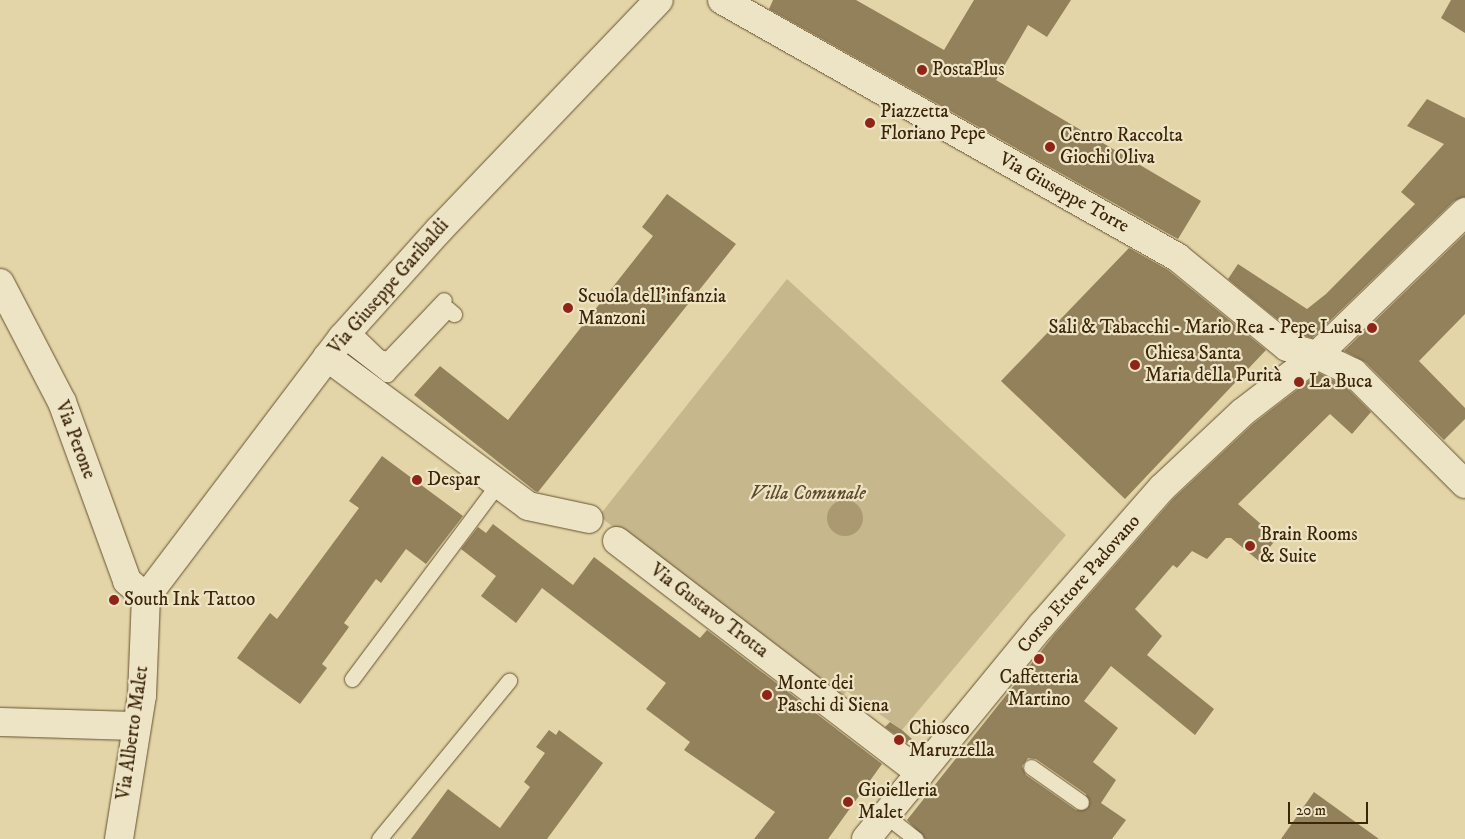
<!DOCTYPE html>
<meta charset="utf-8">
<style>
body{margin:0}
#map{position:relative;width:1465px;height:839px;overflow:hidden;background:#e3d5a7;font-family:"IM FELL DW Pica",serif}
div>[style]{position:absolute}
.green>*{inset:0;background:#c7b78c}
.water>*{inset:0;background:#ab9971}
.round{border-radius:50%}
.building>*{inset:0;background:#93815b}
.roads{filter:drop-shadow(0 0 1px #665130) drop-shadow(0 0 1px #665130)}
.lane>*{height:15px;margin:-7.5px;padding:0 7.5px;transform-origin:7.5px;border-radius:7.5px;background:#ede4c6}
.street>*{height:28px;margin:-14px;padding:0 14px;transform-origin:14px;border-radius:14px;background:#ede4c6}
.secondary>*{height:28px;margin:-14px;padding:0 14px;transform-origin:14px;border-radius:14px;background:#ede4c6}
.dots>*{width:14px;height:14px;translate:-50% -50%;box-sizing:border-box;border:2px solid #ede4c6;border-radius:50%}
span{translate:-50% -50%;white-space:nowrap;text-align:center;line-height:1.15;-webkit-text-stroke:4.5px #ede4c6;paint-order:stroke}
.poi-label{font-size:19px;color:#3d2508}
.left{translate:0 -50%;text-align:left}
.right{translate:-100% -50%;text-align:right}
.street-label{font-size:19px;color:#3d2508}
.park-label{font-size:19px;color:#604a29;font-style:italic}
.scale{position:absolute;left:1288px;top:802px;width:80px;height:22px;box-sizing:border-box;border:2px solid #3d2508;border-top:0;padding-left:6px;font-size:15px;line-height:18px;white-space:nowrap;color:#3d2508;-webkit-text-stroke:4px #ede4c6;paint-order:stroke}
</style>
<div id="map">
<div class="green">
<i style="clip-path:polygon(787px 279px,1066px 535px,902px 730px,847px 691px,839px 700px,599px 516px)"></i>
</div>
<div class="water">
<i class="round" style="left:827px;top:500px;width:36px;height:36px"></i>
</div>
<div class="building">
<i style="clip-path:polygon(773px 0,856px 0,944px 50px,974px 0,1071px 0,1047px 37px,1028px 25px,996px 80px,1201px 201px,1178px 239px,769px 9px)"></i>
<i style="clip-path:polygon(1451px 0,1465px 0,1465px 33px,1441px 18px)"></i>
<i style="clip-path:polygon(1427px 99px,1465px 118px,1465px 197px,1454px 201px,1312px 338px,1294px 333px,1228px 279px,1238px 264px,1307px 309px,1326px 294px,1415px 204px,1401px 192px,1444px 144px,1407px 126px)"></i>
<i style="clip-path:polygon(667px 194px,736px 244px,538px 492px,535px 491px,414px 395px,440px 366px,508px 420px,653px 236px,642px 227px)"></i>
<i style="clip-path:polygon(1465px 234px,1465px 314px,1419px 361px,1465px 408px,1465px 419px,1444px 440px,1365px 362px,1344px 351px)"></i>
<i style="clip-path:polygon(1129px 248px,1168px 270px,1266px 350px,1125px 499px,1001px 381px)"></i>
<i style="clip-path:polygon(evenodd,1319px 373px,1345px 386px,1371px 412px,1352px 434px,1330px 414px,1238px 504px,1277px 538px,1259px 561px,1231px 538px,1226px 538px,1207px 559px,1192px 551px,1177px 568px,1173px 565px,1135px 609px,1162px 636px,1147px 655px,1214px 709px,1195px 735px,1111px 666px,1084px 701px,1118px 728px,1093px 762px,1116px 780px,1101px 803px,1126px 820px,1112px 839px,925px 839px,907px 820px,1054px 635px,1173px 499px,1253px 424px,1319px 373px,1028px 758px,1036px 759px,1086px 794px,1088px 808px,1076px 810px,1026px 775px,1022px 766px,1028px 758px)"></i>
<i style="clip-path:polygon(382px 456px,463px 516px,426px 564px,406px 549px,381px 583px,376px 579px,344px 623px,349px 627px,322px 664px,327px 668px,300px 704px,237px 658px,270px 613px,277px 619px,359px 508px,349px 501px)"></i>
<i style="clip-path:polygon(493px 524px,573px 585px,594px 557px,700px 638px,707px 630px,882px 764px,828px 839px,754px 839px,775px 812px,684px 750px,690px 742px,646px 709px,666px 683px,542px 588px,516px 623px,481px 596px,496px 576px,461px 549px,478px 527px,486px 533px)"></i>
<i style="clip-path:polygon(890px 722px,902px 730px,912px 739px,907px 743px,885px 727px)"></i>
<i style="clip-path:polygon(549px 730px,556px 735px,559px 730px,603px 763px,547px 839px,411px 839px,448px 789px,500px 828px,530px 787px,524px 782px,545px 753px,536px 747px)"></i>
<i style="clip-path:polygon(1314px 792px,1379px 839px,1281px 839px)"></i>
</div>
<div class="roads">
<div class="lane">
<i style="left:355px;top:334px;width:33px;rotate:44deg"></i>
<i style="left:379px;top:357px;width:9px;rotate:13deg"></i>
<i style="left:388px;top:359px;width:81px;rotate:-46.5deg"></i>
<i style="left:347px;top:343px;width:51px;rotate:37.8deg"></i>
<i style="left:387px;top:374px;width:89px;rotate:-46.8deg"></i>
<i style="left:448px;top:309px;width:8px;rotate:40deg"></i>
<i style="left:352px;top:679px;width:244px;rotate:-53.2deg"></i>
<i style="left:1031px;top:767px;width:61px;rotate:35deg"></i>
<i style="left:885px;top:815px;width:39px;rotate:38deg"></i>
<i style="left:379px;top:839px;width:205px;rotate:-50.6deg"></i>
</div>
<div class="street">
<i style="left:722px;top:0;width:523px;rotate:29.46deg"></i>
<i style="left:1177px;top:257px;width:142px;rotate:39.3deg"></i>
<i style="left:1287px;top:347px;width:31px;rotate:15deg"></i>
<i style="left:1317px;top:355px;width:41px;rotate:25.9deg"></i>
<i style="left:1354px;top:373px;width:157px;rotate:45deg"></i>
<i style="left:0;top:283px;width:134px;rotate:62.5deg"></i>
<i style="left:62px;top:402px;width:190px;rotate:70deg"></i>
<i style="left:127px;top:581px;width:25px;rotate:40deg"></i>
<i style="left:327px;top:357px;width:250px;rotate:36.5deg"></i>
<i style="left:528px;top:506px;width:62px;rotate:12deg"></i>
<i style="left:617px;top:541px;width:382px;rotate:37.4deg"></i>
<i style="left:146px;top:597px;width:325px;rotate:-52.9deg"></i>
<i style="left:342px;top:338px;width:145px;rotate:-48.1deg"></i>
<i style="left:439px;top:230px;width:318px;rotate:-46.3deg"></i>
<i style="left:0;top:722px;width:136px;rotate:1.7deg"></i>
<i style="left:119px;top:839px;width:145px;rotate:-80.9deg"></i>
<i style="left:142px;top:696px;width:99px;rotate:-87.7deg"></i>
</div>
<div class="secondary">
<i style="left:866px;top:839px;width:277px;rotate:-50.6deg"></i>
<i style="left:1042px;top:625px;width:182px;rotate:-48.8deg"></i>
<i style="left:1162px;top:488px;width:111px;rotate:-43.2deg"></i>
<i style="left:1243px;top:412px;width:93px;rotate:-37.6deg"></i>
<i style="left:1317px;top:355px;width:206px;rotate:-44deg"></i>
</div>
</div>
<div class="dots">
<i style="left:922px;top:70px;background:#8f2418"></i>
<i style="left:870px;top:123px;background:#8f2418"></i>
<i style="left:1050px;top:147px;background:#8f2418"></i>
<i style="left:568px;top:308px;background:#8f2418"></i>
<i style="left:1372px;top:328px;background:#8f2418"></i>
<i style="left:1135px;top:365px;background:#8f2418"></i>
<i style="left:1299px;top:382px;background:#8f2418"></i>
<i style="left:417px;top:480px;background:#8f2418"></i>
<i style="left:1250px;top:546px;background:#8f2418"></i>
<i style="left:114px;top:600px;background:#8f2418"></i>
<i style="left:1039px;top:659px;background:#8f2418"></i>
<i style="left:767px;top:695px;background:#8f2418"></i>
<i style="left:899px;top:740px;background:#8f2418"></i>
<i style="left:848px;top:802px;background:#8f2418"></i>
</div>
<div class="poi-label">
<span class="left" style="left:932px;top:70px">PostaPlus</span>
<span class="left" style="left:880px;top:123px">Piazzetta<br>Floriano Pepe</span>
<span class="left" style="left:1060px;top:147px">Centro Raccolta<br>Giochi Oliva</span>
<span class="left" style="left:578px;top:308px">Scuola dell'infanzia<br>Manzoni</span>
<span class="right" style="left:1362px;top:328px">Sali &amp; Tabacchi - Mario Rea - Pepe Luisa</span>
<span class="left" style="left:1145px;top:365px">Chiesa Santa<br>Maria della Purità</span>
<span class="left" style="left:1309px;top:382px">La Buca</span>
<span class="left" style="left:427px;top:480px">Despar</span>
<span class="left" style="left:1260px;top:546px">Brain Rooms<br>&amp; Suite</span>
<span class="left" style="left:124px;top:600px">South Ink Tattoo</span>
<span style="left:1039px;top:689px">Caffetteria<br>Martino</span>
<span class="left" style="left:777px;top:695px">Monte dei<br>Paschi di Siena</span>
<span class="left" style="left:909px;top:740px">Chiosco<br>Maruzzella</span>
<span class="left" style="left:858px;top:802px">Gioielleria<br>Malet</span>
</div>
<div class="street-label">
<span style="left:1064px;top:193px;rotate:29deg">Via Giuseppe Torre</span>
<span style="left:389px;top:287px;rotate:-49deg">Via Giuseppe Garibaldi</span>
<span style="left:75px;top:440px;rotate:69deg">Via Perone</span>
<span style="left:1079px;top:584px;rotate:-49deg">Corso Ettore Padovano</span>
<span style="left:709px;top:611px;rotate:37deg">Via Gustavo Trotta</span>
<span style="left:133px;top:733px;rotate:-82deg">Via Alberto Malet</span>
</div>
<div class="park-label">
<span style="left:808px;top:494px">Villa Comunale</span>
</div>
<div class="scale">20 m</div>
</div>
